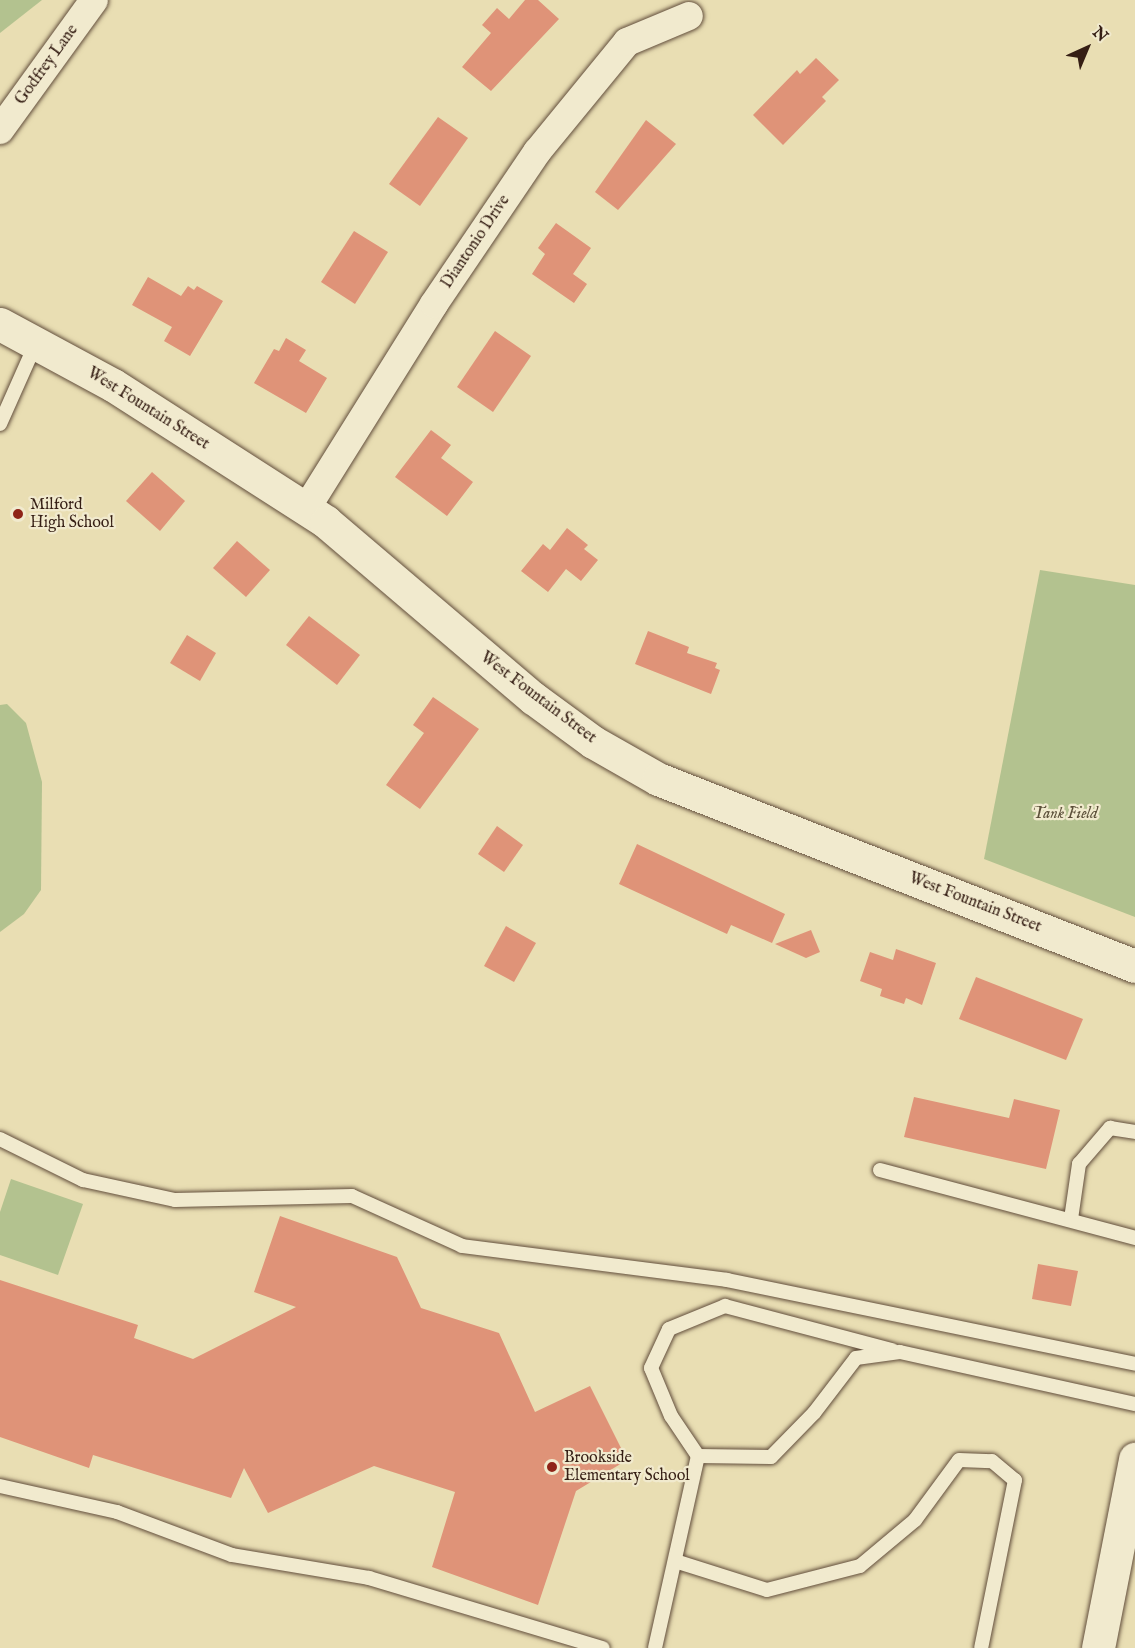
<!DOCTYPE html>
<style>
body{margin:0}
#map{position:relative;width:1135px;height:1648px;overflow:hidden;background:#e9deb3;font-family:"IM FELL English",serif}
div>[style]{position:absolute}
.green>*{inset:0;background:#b3c28f}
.building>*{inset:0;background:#df9378}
.roads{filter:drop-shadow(0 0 2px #624e3c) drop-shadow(0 0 2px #624e3c)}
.lane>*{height:14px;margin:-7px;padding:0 7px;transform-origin:7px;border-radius:7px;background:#f1eace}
.street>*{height:28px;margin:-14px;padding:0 14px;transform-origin:14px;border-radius:14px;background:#f1eace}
.secondary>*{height:33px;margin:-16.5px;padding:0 16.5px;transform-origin:16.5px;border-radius:16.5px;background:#f1eace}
.dots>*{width:16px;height:16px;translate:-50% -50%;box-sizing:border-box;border:3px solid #f1eace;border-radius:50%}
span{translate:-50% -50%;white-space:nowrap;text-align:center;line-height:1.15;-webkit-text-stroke:4.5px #f1eace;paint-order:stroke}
.street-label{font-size:16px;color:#351e14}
.poi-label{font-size:16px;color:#351e14}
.left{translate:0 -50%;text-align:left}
.park-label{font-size:16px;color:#5b4f39;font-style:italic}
.north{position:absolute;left:1057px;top:18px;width:60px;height:60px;-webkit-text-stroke:4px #f1eace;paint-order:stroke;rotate:44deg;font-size:16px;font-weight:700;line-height:24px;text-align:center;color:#351e14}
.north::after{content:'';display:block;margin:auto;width:21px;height:27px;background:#351e14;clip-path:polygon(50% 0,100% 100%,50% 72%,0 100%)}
</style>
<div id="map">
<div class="green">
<i style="clip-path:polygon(0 0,42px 0,0 33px)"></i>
<i style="clip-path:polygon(1040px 570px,1135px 585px,1135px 917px,984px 859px)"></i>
<i style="clip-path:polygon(7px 704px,26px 723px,42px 782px,41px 890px,24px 914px,0 932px,0 705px)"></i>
<i style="clip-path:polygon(11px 1179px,83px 1204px,58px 1275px,0 1255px,0 1212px)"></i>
</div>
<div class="building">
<i style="clip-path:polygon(525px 0,538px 0,559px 19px,491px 91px,462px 67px,491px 33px,482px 25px,497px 8px,509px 19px)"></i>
<i style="clip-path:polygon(816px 58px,839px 80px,822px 97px,826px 101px,783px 145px,753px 115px,797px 70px,800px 74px)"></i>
<i style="clip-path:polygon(438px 117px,468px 138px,420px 206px,389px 184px)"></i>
<i style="clip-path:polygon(646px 120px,676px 144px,618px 210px,595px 192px)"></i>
<i style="clip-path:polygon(556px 223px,591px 248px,573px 274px,587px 284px,574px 303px,532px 274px,545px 254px,538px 248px)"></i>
<i style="clip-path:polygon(354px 231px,388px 252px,355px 304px,321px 282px)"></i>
<i style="clip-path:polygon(148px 277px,181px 296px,188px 286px,194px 290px,197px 286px,223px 301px,190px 356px,164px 341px,172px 327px,132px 305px)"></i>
<i style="clip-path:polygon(495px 331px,531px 356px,493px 412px,457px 387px)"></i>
<i style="clip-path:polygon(286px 338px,306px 350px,299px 361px,327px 378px,306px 413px,254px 383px,274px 349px,279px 351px)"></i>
<i style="clip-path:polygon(431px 430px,451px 445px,441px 458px,473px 482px,447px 516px,395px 477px)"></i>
<i style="clip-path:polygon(152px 472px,185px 501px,160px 531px,126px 501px)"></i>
<i style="clip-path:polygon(567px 528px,588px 545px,584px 549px,598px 560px,581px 581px,566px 569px,548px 592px,521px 571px,543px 544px,550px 550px)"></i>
<i style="clip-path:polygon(237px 541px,270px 570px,246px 597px,213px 568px)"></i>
<i style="clip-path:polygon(309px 616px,360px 655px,337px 685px,286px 645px)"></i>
<i style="clip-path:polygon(648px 631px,689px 647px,687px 653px,717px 663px,715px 668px,720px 670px,711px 694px,635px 664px)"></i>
<i style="clip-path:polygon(187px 635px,216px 653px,200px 681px,170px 663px)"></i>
<i style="clip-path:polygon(433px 697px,479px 729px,420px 809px,386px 785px,424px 733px,413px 725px)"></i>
<i style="clip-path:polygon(497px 826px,523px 845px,504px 872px,478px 854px)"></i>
<i style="clip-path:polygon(637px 844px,785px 914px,772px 943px,731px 925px,727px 934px,619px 884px)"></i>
<i style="clip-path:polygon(506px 926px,536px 943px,514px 982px,484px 966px)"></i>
<i style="clip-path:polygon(811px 930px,820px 952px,806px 958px,775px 944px)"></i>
<i style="clip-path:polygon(896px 949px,936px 963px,922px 1005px,906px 998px,904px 1004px,880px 996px,882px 989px,860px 981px,870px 952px,893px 960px)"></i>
<i style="clip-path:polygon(976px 977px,1083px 1019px,1066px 1060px,959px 1019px)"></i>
<i style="clip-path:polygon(914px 1097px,1009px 1118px,1014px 1099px,1060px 1110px,1046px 1169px,904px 1137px)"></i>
<i style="clip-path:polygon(280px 1216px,397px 1257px,421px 1308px,499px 1333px,535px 1412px,590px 1386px,627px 1460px,576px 1491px,538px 1605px,432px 1567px,455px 1492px,374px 1466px,268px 1513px,244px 1468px,231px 1498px,93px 1455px,89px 1468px,0 1437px,0 1280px,138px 1325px,134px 1338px,193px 1359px,296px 1307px,254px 1292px)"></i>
<i style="clip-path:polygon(1038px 1264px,1078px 1271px,1071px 1306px,1032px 1299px)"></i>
</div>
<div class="roads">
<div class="lane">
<i style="left:0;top:424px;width:89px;rotate:-66deg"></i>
<i style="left:0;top:1139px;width:93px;rotate:26.3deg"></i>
<i style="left:83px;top:1180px;width:94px;rotate:12.3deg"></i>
<i style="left:175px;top:1200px;width:177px;rotate:-1.3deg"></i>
<i style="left:352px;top:1196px;width:121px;rotate:24.4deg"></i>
<i style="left:462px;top:1246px;width:267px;rotate:7.3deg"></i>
<i style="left:727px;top:1280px;width:417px;rotate:11.6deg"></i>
<i style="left:880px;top:1170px;width:264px;rotate:14.9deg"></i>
<i style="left:1071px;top:1219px;width:56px;rotate:-81.7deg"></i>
<i style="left:1079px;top:1164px;width:48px;rotate:-49.3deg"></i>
<i style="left:1110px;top:1128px;width:25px;rotate:9deg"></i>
<i style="left:698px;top:1456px;width:48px;rotate:-124deg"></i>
<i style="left:671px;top:1416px;width:52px;rotate:-112.6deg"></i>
<i style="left:651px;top:1368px;width:43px;rotate:-65.2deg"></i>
<i style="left:669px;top:1329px;width:61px;rotate:-22.3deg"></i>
<i style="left:725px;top:1306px;width:173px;rotate:14.8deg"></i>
<i style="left:0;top:1486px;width:120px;rotate:12.5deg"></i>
<i style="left:117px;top:1512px;width:123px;rotate:20.5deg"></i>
<i style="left:232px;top:1555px;width:139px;rotate:9.5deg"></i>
<i style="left:369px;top:1578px;width:244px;rotate:16.7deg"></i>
<i style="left:675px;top:1561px;width:96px;rotate:17.5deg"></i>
<i style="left:767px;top:1590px;width:96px;rotate:-14.5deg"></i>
<i style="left:860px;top:1566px;width:72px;rotate:-39.9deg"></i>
<i style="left:915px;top:1520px;width:74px;rotate:-53.7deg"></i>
<i style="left:959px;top:1460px;width:33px;rotate:2deg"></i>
<i style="left:992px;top:1461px;width:30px;rotate:40deg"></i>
<i style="left:1015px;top:1480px;width:171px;rotate:101.4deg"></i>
<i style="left:655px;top:1648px;width:197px;rotate:-77.4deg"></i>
<i style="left:698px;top:1456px;width:73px;rotate:0.8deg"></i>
<i style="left:771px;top:1457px;width:62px;rotate:-45.7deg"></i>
<i style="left:814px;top:1413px;width:69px;rotate:-52.6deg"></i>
<i style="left:856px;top:1358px;width:44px;rotate:-7.8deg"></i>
<i style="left:900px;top:1352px;width:241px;rotate:12.5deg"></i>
</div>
<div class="street">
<i style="left:0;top:130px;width:160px;rotate:-54.1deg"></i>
<i style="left:306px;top:509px;width:242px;rotate:-58deg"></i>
<i style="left:434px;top:304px;width:184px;rotate:-55.9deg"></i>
<i style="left:537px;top:152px;width:142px;rotate:-50.7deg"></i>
<i style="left:627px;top:42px;width:67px;rotate:-22.8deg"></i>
</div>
<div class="secondary">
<i style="left:0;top:324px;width:128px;rotate:28.4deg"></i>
<i style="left:113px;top:385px;width:253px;rotate:32.7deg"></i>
<i style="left:326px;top:522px;width:272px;rotate:40.4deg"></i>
<i style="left:533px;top:698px;width:74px;rotate:36.3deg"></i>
<i style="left:593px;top:742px;width:75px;rotate:29.6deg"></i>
<i style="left:658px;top:779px;width:512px;rotate:21.41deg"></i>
<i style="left:1098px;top:1648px;width:193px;rotate:-78.9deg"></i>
</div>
</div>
<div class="dots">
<i style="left:18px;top:514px;background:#8f2418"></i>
<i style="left:552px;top:1467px;background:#8f2418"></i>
</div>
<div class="street-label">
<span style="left:47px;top:65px;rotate:-54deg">Godfrey Lane</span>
<span style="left:476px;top:242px;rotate:-56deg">Diantonio Drive</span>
<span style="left:148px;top:409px;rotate:32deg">West Fountain Street</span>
<span style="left:538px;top:698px;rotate:37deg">West Fountain Street</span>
<span style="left:975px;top:903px;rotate:21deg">West Fountain Street</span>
</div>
<div class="poi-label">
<span class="left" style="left:30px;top:514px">Milford<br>High School</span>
<span class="left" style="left:564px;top:1467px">Brookside<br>Elementary School</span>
</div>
<div class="park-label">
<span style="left:1065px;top:814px">Tank Field</span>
</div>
<div class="north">N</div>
</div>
